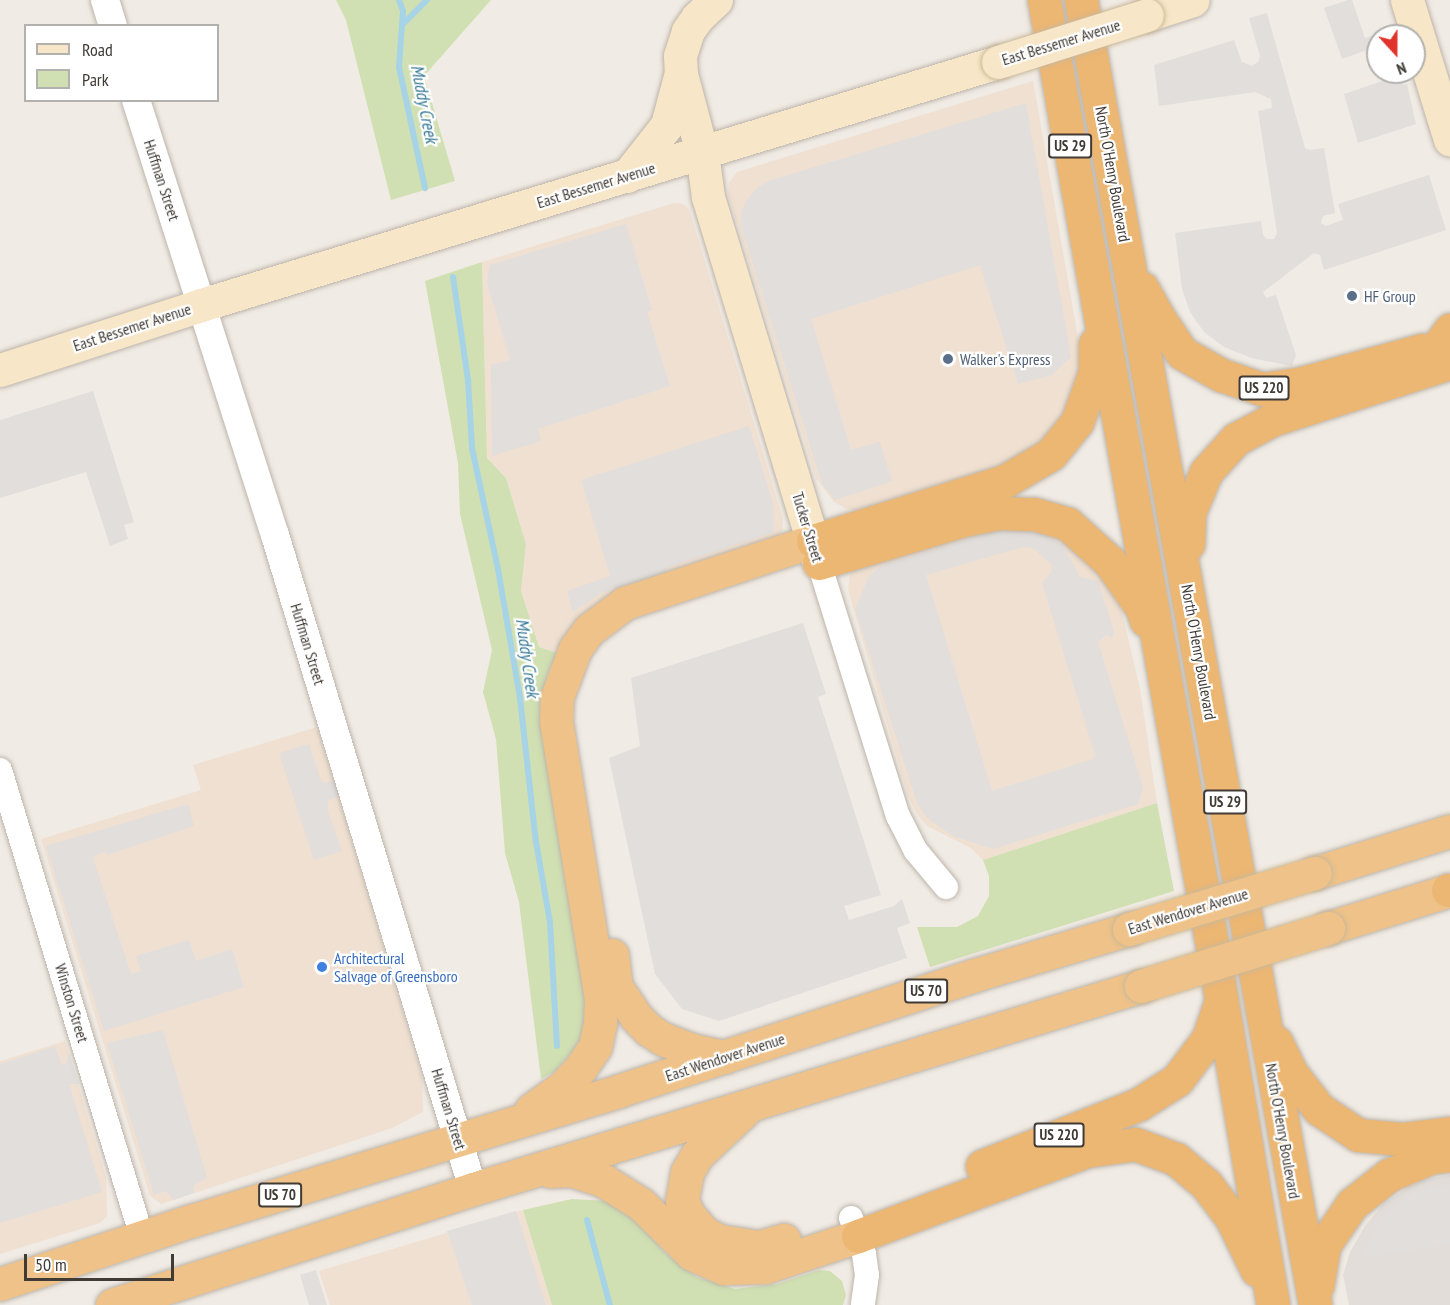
<!DOCTYPE html>
<style>
body{margin:0}
#map{position:relative;width:1450px;height:1305px;overflow:hidden;background:#f0ebe4;font-family:"PT Sans Narrow",sans-serif}
div>[style]{position:absolute}
.commercial>*{inset:0;background:#f0e0d1}
.industrial>*{inset:0;background:#e2ddd9}
.green>*{inset:0;background:#d0e0b2}
.parking>*{inset:0;background:#e1dedc}
.stream>*{height:6px;margin:-3px;padding:0 3px;transform-origin:3px;border-radius:3px;background:#a7d3e6}
.roads{filter:drop-shadow(0 0 2px #bdb5ab) drop-shadow(0 0 2px #bdb5ab)}
.minor>*{height:24px;margin:-12px;padding:0 12px;transform-origin:12px;border-radius:12px;background:#fff}
.tertiary>*{height:28px;margin:-14px;padding:0 14px;transform-origin:14px;border-radius:14px;background:#fff}
.secondary>*{height:33px;margin:-16.5px;padding:0 16.5px;transform-origin:16.5px;border-radius:16.5px;background:#f7e6c7}
.trunk>*{height:33px;margin:-16.5px;padding:0 16.5px;transform-origin:16.5px;border-radius:16.5px;background:#eec288}
.motorway>*{height:33px;margin:-16.5px;padding:0 16.5px;transform-origin:16.5px;border-radius:16.5px;background:#ecb673}
.bridges{filter:drop-shadow(0 0 2px #cab899) drop-shadow(0 0 2px #cab899)}
.secondary-bridge>*{height:33px;margin:-16.5px;padding:0 16.5px;transform-origin:16.5px;border-radius:16.5px;background:#f7e6c7}
.trunk-bridge>*{height:33px;margin:-16.5px;padding:0 16.5px;transform-origin:16.5px;border-radius:16.5px;background:#eec288}
.dots>*{width:16px;height:16px;translate:-50% -50%;box-sizing:border-box;border:3px solid #fff;border-radius:50%}
span{translate:-50% -50%;white-space:nowrap;text-align:center;line-height:1.15;-webkit-text-stroke:4.5px #fff;paint-order:stroke}
.shield-label span{padding:2px 4px;background:#fff;border:2px solid;border-radius:4px;-webkit-text-stroke-width:0}
.shield-label{font-size:15px;color:#413b35;font-weight:700}
.street-label{font-size:16px;color:#413b35}
.service-label{font-size:16px;color:#4e5e75}
.left{translate:0 -50%;text-align:left}
.shop-label{font-size:16px;color:#366cbe}
.water-label{font-size:18px;color:#3a7a98;font-style:italic}
.legend{position:absolute;left:24px;top:24px;width:195px;height:78px;box-sizing:border-box;background:#fff;border:2px solid #b3b1ae;margin:0;padding:8px 10px;list-style:none;font-size:18px;color:#413b35}
.legend li{display:flex;align-items:center;gap:12px;height:30px}
.legend b{width:30px;border:2px solid #b3b1ae}
.north{position:absolute;left:1366px;top:24px;width:60px;height:60px;box-sizing:border-box;background:#fff;border:2px solid #b3b1ae;border-radius:50%;rotate:159deg;font-size:16px;font-weight:700;line-height:24px;text-align:center;color:#413b35}
.north::after{content:'';display:block;margin:auto;width:21px;height:27px;background:#df332c;clip-path:polygon(50% 0,100% 100%,50% 72%,0 100%)}
.scale{position:absolute;left:24px;top:1254px;width:150px;height:27px;box-sizing:border-box;border:3px solid #413b35;border-top:0;padding-left:8px;font-size:18px;line-height:21px;white-space:nowrap;color:#413b35;-webkit-text-stroke:4px #fff;paint-order:stroke}
</style>
<div id="map">
<div class="commercial">
<i style="clip-path:polygon(1033px 81px,1081px 355px,1077px 389px,1065px 419px,1022px 459px,862px 512px,847px 509px,834px 502px,816px 478px,728px 194px,729px 183px,737px 172px)"></i>
<i style="clip-path:polygon(674px 203px,683px 204px,689px 209px,783px 519px,782px 532px,771px 543px,557px 653px,539px 647px,521px 591px,526px 544px,506px 478px,487px 458px,482px 262px)"></i>
<i style="clip-path:polygon(990px 524px,1048px 529px,1112px 582px,1123px 616px,1140px 689px,1157px 803px,983px 860px,971px 848px,927px 826px,917px 814px,908px 796px,848px 590px,850px 574px,859px 566px)"></i>
<i style="clip-path:polygon(317px 727px,422px 1075px,423px 1112px,392px 1128px,161px 1204px,150px 1196px,41px 839px,201px 790px,193px 765px)"></i>
<i style="clip-path:polygon(65px 1041px,106px 1177px,107px 1216px,100px 1223px,0 1254px,0 1061px)"></i>
<i style="clip-path:polygon(523px 1210px,552px 1305px,330px 1305px,319px 1271px)"></i>
</div>
<div class="industrial">
<i style="clip-path:polygon(1450px 1175px,1450px 1305px,1349px 1305px,1343px 1275px,1350px 1252px,1365px 1226px,1383px 1204px,1409px 1187px,1428px 1179px)"></i>
</div>
<div class="green">
<i style="clip-path:polygon(336px 0,491px 0,424px 76px,455px 181px,391px 200px,346px 20px)"></i>
<i style="clip-path:polygon(482px 262px,487px 458px,506px 478px,526px 544px,521px 591px,539px 647px,557px 653px,547px 675px,542px 703px,590px 1009px,586px 1031px,572px 1052px,555px 1071px,541px 1079px,519px 902px,505px 853px,496px 739px,483px 692px,492px 650px,460px 514px,458px 463px,425px 281px)"></i>
<i style="clip-path:polygon(1157px 803px,1174px 891px,930px 967px,917px 927px,957px 927px,978px 916px,989px 896px,989px 876px,983px 860px)"></i>
<i style="clip-path:polygon(572px 1199px,609px 1201px,633px 1216px,665px 1253px,697px 1277px,735px 1289px,777px 1284px,819px 1270px,830px 1271px,842px 1281px,846px 1295px,843px 1305px,552px 1305px,523px 1210px)"></i>
</div>
<div class="parking">
<i style="clip-path:polygon(1348px 0,1352px 0,1365px 38px,1392px 29px,1394px 36px,1378px 36px,1378px 46px,1342px 59px,1324px 8px)"></i>
<i style="clip-path:polygon(1267px 13px,1305px 148px,1310px 150px,1324px 148px,1335px 213px,1323px 216px,1321px 223px,1326px 226px,1343px 220px,1338px 204px,1429px 175px,1446px 230px,1324px 270px,1320px 255px,1314px 253px,1263px 292px,1266px 298px,1276px 295px,1296px 355px,1292px 366px,1251px 358px,1224px 347px,1204px 332px,1190px 312px,1182px 289px,1175px 233px,1261px 221px,1263px 235px,1267px 239px,1274px 239px,1277px 233px,1258px 111px,1272px 108px,1271px 99px,1255px 92px,1159px 106px,1154px 65px,1234px 40px,1242px 62px,1252px 66px,1258px 62px,1260px 56px,1249px 18px)"></i>
<i style="clip-path:polygon(1400px 75px,1403px 85px,1407px 84px,1416px 124px,1358px 143px,1344px 94px)"></i>
<i style="clip-path:polygon(1026px 103px,1071px 357px,1052px 375px,1018px 384px,980px 265px,811px 319px,851px 450px,880px 442px,892px 481px,835px 500px,822px 484px,748px 248px,741px 225px,741px 212px,746px 201px,756px 189px,768px 181px)"></i>
<i style="clip-path:polygon(626px 224px,652px 310px,647px 312px,670px 386px,538px 429px,541px 441px,492px 456px,491px 365px,510px 360px,487px 282px,490px 265px)"></i>
<i style="clip-path:polygon(93px 391px,134px 522px,124px 525px,128px 539px,110px 546px,86px 472px,0 498px,0 420px)"></i>
<i style="clip-path:polygon(749px 426px,773px 503px,774px 532px,668px 567px,665px 574px,637px 584px,632px 583px,603px 592px,573px 612px,567px 591px,610px 576px,581px 480px)"></i>
<i style="clip-path:polygon(evenodd,1001px 529px,1033px 530px,1050px 538px,1062px 545px,1080px 577px,1098px 581px,1114px 632px,1112px 638px,1106px 635px,1098px 642px,1143px 787px,1138px 804px,993px 849px,953px 836px,927px 818px,917px 803px,855px 609px,869px 576px,881px 566px,1001px 529px,1022px 547px,1033px 548px,1052px 565px,1052px 571px,1042px 583px,1095px 755px,1093px 759px,992px 791px,926px 575px,1022px 547px)"></i>
<i style="clip-path:polygon(803px 623px,826px 694px,818px 697px,881px 895px,844px 906px,849px 920px,894px 906px,902px 899px,910px 923px,897px 928px,907px 958px,719px 1021px,682px 1009px,655px 974px,609px 758px,640px 746px,631px 678px)"></i>
<i style="clip-path:polygon(309px 744px,321px 781px,325px 783px,336px 780px,340px 795px,328px 801px,328px 812px,342px 851px,314px 860px,279px 753px)"></i>
<i style="clip-path:polygon(188px 804px,194px 826px,107px 855px,105px 852px,96px 855px,93px 858px,131px 974px,141px 971px,136px 956px,189px 940px,196px 961px,232px 949px,244px 987px,104px 1031px,46px 846px)"></i>
<i style="clip-path:polygon(163px 1030px,207px 1178px,194px 1185px,194px 1193px,174px 1200px,166px 1191px,154px 1195px,107px 1043px)"></i>
<i style="clip-path:polygon(55px 1046px,62px 1065px,66px 1064px,69px 1053px,79px 1084px,69px 1084px,102px 1192px,0 1223px,0 1064px)"></i>
<i style="clip-path:polygon(1450px 1184px,1450px 1244px,1367px 1257px,1366px 1247px,1375px 1228px,1393px 1209px,1414px 1192px)"></i>
<i style="clip-path:polygon(516px 1211px,546px 1305px,472px 1305px,447px 1231px)"></i>
<i style="clip-path:polygon(316px 1270px,327px 1305px,309px 1305px,300px 1275px)"></i>
</div>
<div class="stream">
<i style="left:399px;top:0;width:12px;rotate:70deg"></i>
<i style="left:403px;top:11px;width:56px;rotate:94.1deg"></i>
<i style="left:399px;top:67px;width:124px;rotate:77.9deg"></i>
<i style="left:403px;top:24px;width:34px;rotate:-45deg"></i>
<i style="left:453px;top:277px;width:104px;rotate:81.7deg"></i>
<i style="left:468px;top:380px;width:68px;rotate:86.6deg"></i>
<i style="left:472px;top:448px;width:124px;rotate:77.9deg"></i>
<i style="left:498px;top:569px;width:131px;rotate:80.3deg"></i>
<i style="left:520px;top:698px;width:145px;rotate:83.7deg"></i>
<i style="left:536px;top:842px;width:81px;rotate:80.1deg"></i>
<i style="left:550px;top:922px;width:124px;rotate:86.8deg"></i>
<i style="left:587px;top:1220px;width:88px;rotate:74.9deg"></i>
</div>
<div class="roads">
<div class="minor">
<i style="left:819px;top:563px;width:265px;rotate:72.7deg"></i>
<i style="left:898px;top:816px;width:39px;rotate:63deg"></i>
<i style="left:916px;top:851px;width:47px;rotate:50.2deg"></i>
<i style="left:0;top:770px;width:489px;rotate:73.1deg"></i>
<i style="left:851px;top:1218px;width:38px;rotate:70deg"></i>
<i style="left:864px;top:1254px;width:21px;rotate:82deg"></i>
<i style="left:867px;top:1275px;width:30px;rotate:98deg"></i>
</div>
<div class="tertiary">
<i style="left:105px;top:0;width:27px;rotate:73deg"></i>
<i style="left:136px;top:100px;width:457px;rotate:72.3deg"></i>
<i style="left:275px;top:535px;width:683px;rotate:73.16deg"></i>
</div>
<div class="secondary">
<i style="left:716px;top:0;width:26px;rotate:137deg"></i>
<i style="left:697px;top:18px;width:16px;rotate:125deg"></i>
<i style="left:688px;top:31px;width:26px;rotate:108deg"></i>
<i style="left:680px;top:56px;width:18px;rotate:87deg"></i>
<i style="left:681px;top:74px;width:82px;rotate:75.1deg"></i>
<i style="left:702px;top:153px;width:44px;rotate:82.2deg"></i>
<i style="left:708px;top:197px;width:382px;rotate:73.1deg"></i>
<i style="left:1407px;top:0;width:146px;rotate:72.9deg"></i>
<i style="left:1147px;top:15px;width:48px;rotate:-18.1deg"></i>
<i style="left:627px;top:176px;width:65px;rotate:-51.9deg"></i>
<i style="left:667px;top:125px;width:51px;rotate:-75.1deg"></i>
<i style="left:0;top:370px;width:211px;rotate:-17.9deg"></i>
<i style="left:201px;top:305px;width:833px;rotate:-16.96deg"></i>
</div>
<div class="trunk">
<i style="left:1315px;top:873px;width:141px;rotate:-17.3deg"></i>
<i style="left:1328px;top:928px;width:128px;rotate:-17.3deg"></i>
<i style="left:612px;top:955px;width:32px;rotate:83deg"></i>
<i style="left:616px;top:987px;width:36px;rotate:56deg"></i>
<i style="left:636px;top:1017px;width:18px;rotate:45deg"></i>
<i style="left:649px;top:1030px;width:17px;rotate:33deg"></i>
<i style="left:663px;top:1039px;width:30px;rotate:21deg"></i>
<i style="left:691px;top:1050px;width:34px;rotate:12deg"></i>
<i style="left:531px;top:1110px;width:39px;rotate:-36deg"></i>
<i style="left:563px;top:1087px;width:25px;rotate:-47deg"></i>
<i style="left:580px;top:1069px;width:27px;rotate:-56deg"></i>
<i style="left:595px;top:1047px;width:24px;rotate:-78deg"></i>
<i style="left:600px;top:1024px;width:25px;rotate:-88deg"></i>
<i style="left:601px;top:999px;width:281px;rotate:-99.2deg"></i>
<i style="left:556px;top:722px;width:25px;rotate:-88deg"></i>
<i style="left:557px;top:697px;width:51px;rotate:-69.4deg"></i>
<i style="left:575px;top:649px;width:24px;rotate:-54deg"></i>
<i style="left:589px;top:630px;width:45px;rotate:-36.9deg"></i>
<i style="left:625px;top:603px;width:198px;rotate:-18.3deg"></i>
<i style="left:744px;top:1111px;width:64px;rotate:136.9deg"></i>
<i style="left:697px;top:1155px;width:20px;rotate:120deg"></i>
<i style="left:687px;top:1172px;width:29px;rotate:100deg"></i>
<i style="left:682px;top:1201px;width:14px;rotate:65deg"></i>
<i style="left:688px;top:1214px;width:25px;rotate:50deg"></i>
<i style="left:704px;top:1233px;width:18px;rotate:27deg"></i>
<i style="left:720px;top:1241px;width:39px;rotate:9deg"></i>
<i style="left:759px;top:1247px;width:26px;rotate:-16deg"></i>
<i style="left:550px;top:1171px;width:21px;rotate:-3deg"></i>
<i style="left:571px;top:1170px;width:35px;rotate:18deg"></i>
<i style="left:604px;top:1181px;width:44px;rotate:31.9deg"></i>
<i style="left:641px;top:1204px;width:71px;rotate:44.4deg"></i>
<i style="left:692px;top:1254px;width:35px;rotate:24deg"></i>
<i style="left:724px;top:1268px;width:41px;rotate:-1.4deg"></i>
<i style="left:765px;top:1267px;width:98px;rotate:-18.4deg"></i>
<i style="left:0;top:1284px;width:201px;rotate:-18.3deg"></i>
<i style="left:191px;top:1221px;width:450px;rotate:-16.9deg"></i>
<i style="left:621px;top:1090px;width:372px;rotate:-18deg"></i>
<i style="left:975px;top:975px;width:161px;rotate:-16.6deg"></i>
<i style="left:112px;top:1305px;width:379px;rotate:-17.8deg"></i>
<i style="left:473px;top:1189px;width:698px;rotate:-16.9deg"></i>
</div>
<div class="motorway">
<i style="left:1044px;top:0;width:977px;rotate:79.92deg"></i>
<i style="left:1215px;top:962px;width:348px;rotate:80.4deg"></i>
<i style="left:1081px;top:0;width:1326px;rotate:79.83deg"></i>
<i style="left:1142px;top:288px;width:33px;rotate:61deg"></i>
<i style="left:1158px;top:317px;width:43px;rotate:56.3deg"></i>
<i style="left:1182px;top:353px;width:45px;rotate:29.4deg"></i>
<i style="left:1221px;top:375px;width:43px;rotate:18.9deg"></i>
<i style="left:1262px;top:389px;width:37px;rotate:-8deg"></i>
<i style="left:1299px;top:384px;width:128px;rotate:-15.5deg"></i>
<i style="left:1439px;top:345px;width:19px;rotate:-54deg"></i>
<i style="left:813px;top:541px;width:201px;rotate:-17.4deg"></i>
<i style="left:1005px;top:481px;width:53px;rotate:-30.4deg"></i>
<i style="left:1051px;top:454px;width:41px;rotate:-50.9deg"></i>
<i style="left:1077px;top:422px;width:53px;rotate:-70.2deg"></i>
<i style="left:1095px;top:372px;width:28px;rotate:-90deg"></i>
<i style="left:1188px;top:544px;width:31px;rotate:-88deg"></i>
<i style="left:1189px;top:513px;width:44px;rotate:-67.5deg"></i>
<i style="left:1206px;top:472px;width:45px;rotate:-47.7deg"></i>
<i style="left:1236px;top:439px;width:40px;rotate:-28deg"></i>
<i style="left:1271px;top:420px;width:188px;rotate:-17.7deg"></i>
<i style="left:819px;top:563px;width:150px;rotate:-16.6deg"></i>
<i style="left:963px;top:520px;width:38px;rotate:-11deg"></i>
<i style="left:1000px;top:513px;width:34px;rotate:2deg"></i>
<i style="left:1034px;top:514px;width:35px;rotate:16deg"></i>
<i style="left:1068px;top:524px;width:57px;rotate:42.1deg"></i>
<i style="left:1110px;top:562px;width:56px;rotate:55.2deg"></i>
<i style="left:1142px;top:608px;width:13px;rotate:72deg"></i>
<i style="left:1448px;top:890px;width:2px"></i>
<i style="left:1276px;top:1042px;width:34px;rotate:64deg"></i>
<i style="left:1291px;top:1073px;width:46px;rotate:52.1deg"></i>
<i style="left:1319px;top:1109px;width:47px;rotate:33.7deg"></i>
<i style="left:1358px;top:1135px;width:44px;rotate:5.2deg"></i>
<i style="left:1402px;top:1139px;width:48px;rotate:-7.1deg"></i>
<i style="left:982px;top:1166px;width:169px;rotate:-21.5deg"></i>
<i style="left:1139px;top:1104px;width:45px;rotate:-32.3deg"></i>
<i style="left:1177px;top:1080px;width:51px;rotate:-52.9deg"></i>
<i style="left:1208px;top:1039px;width:40px;rotate:-71.1deg"></i>
<i style="left:858px;top:1236px;width:243px;rotate:-20.4deg"></i>
<i style="left:1086px;top:1151px;width:49px;rotate:-8.1deg"></i>
<i style="left:1135px;top:1144px;width:44px;rotate:20.1deg"></i>
<i style="left:1176px;top:1159px;width:39px;rotate:40deg"></i>
<i style="left:1206px;top:1184px;width:41px;rotate:52.9deg"></i>
<i style="left:1231px;top:1217px;width:59px;rotate:63.9deg"></i>
<i style="left:1317px;top:1286px;width:42px;rotate:-80.3deg"></i>
<i style="left:1324px;top:1245px;width:50px;rotate:-55.7deg"></i>
<i style="left:1352px;top:1204px;width:47px;rotate:-38.1deg"></i>
<i style="left:1389px;top:1175px;width:47px;rotate:-22.7deg"></i>
<i style="left:1432px;top:1157px;width:18px;rotate:-6deg"></i>
</div>
</div>
<div class="bridges">
<div class="secondary-bridge">
<i style="left:998px;top:62px;width:156px;rotate:-17.5deg"></i>
</div>
<div class="trunk-bridge">
<i style="left:1129px;top:929px;width:194px;rotate:-16.8deg"></i>
<i style="left:1141px;top:986px;width:196px;rotate:-17.2deg"></i>
</div>
</div>
<div class="dots">
<i style="left:1352px;top:296px;background:#5c6f8a"></i>
<i style="left:948px;top:359px;background:#5c6f8a"></i>
<i style="left:322px;top:967px;background:#3f7fe0"></i>
</div>
<div class="shield-label">
<span style="left:1070px;top:146px">US 29</span>
<span style="left:1264px;top:388px">US 220</span>
<span style="left:1225px;top:802px">US 29</span>
<span style="left:926px;top:991px">US 70</span>
<span style="left:1059px;top:1135px">US 220</span>
<span style="left:280px;top:1195px">US 70</span>
</div>
<div class="street-label">
<span style="left:1061px;top:42px;rotate:-17deg">East Bessemer Avenue</span>
<span style="left:1113px;top:174px;rotate:80deg">North O'Henry Boulevard</span>
<span style="left:162px;top:180px;rotate:72deg">Huffman Street</span>
<span style="left:596px;top:185px;rotate:-17deg">East Bessemer Avenue</span>
<span style="left:132px;top:327px;rotate:-18deg">East Bessemer Avenue</span>
<span style="left:808px;top:527px;rotate:73deg">Tucker Street</span>
<span style="left:308px;top:644px;rotate:73deg">Huffman Street</span>
<span style="left:1199px;top:652px;rotate:80deg">North O'Henry Boulevard</span>
<span style="left:1188px;top:911px;rotate:-17deg">East Wendover Avenue</span>
<span style="left:72px;top:1003px;rotate:73deg">Winston Street</span>
<span style="left:725px;top:1057px;rotate:-18deg">East Wendover Avenue</span>
<span style="left:449px;top:1109px;rotate:73deg">Huffman Street</span>
<span style="left:1283px;top:1131px;rotate:80deg">North O'Henry Boulevard</span>
</div>
<div class="service-label">
<span class="left" style="left:1364px;top:296px">HF Group</span>
<span class="left" style="left:960px;top:359px">Walker's Express</span>
</div>
<div class="shop-label">
<span class="left" style="left:334px;top:967px">Architectural<br>Salvage of Greensboro</span>
</div>
<div class="water-label">
<span style="left:424px;top:104px;rotate:79deg">Muddy Creek</span>
<span style="left:527px;top:658px;rotate:82deg">Muddy Creek</span>
</div>
<ul class="legend">
<li><b style="height:8px;background:#f7e6c7"></b>Road</li>
<li><b style="height:16px;background:#d0e0b2"></b>Park</li>
</ul>
<div class="north">N</div>
<div class="scale">50 m</div>
</div>
